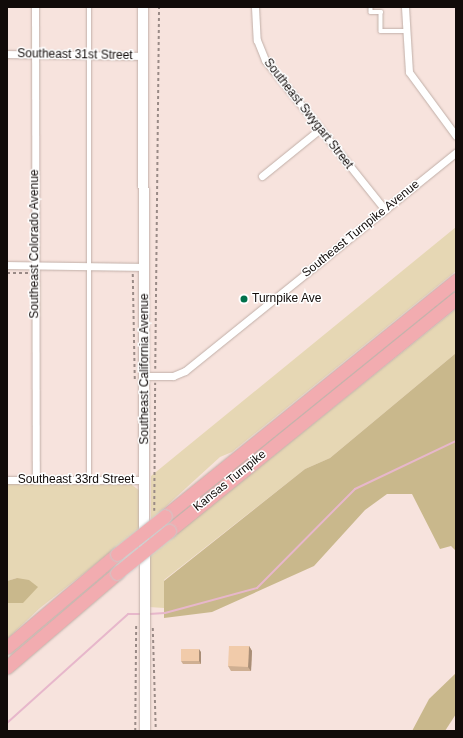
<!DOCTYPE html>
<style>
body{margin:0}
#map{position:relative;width:463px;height:738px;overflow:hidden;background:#f7e3dd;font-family:Helvetica,sans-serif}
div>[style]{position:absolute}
.green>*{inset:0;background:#e6d7b4}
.forest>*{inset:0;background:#c9b88c}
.stream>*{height:2px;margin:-1px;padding:0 1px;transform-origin:1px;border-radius:1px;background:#e7b7cb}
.path>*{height:1.5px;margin-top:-0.75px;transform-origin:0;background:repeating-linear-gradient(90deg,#998a86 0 3px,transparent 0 6px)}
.roads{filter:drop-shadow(0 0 1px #c1afa8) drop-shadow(0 0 1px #c1afa8)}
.service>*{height:3.5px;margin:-1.75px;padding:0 1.75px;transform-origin:1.75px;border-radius:1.75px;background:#fff}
.minor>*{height:7px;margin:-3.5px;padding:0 3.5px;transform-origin:3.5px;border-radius:3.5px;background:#fff}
.secondary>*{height:10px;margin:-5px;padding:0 5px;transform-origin:5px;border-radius:5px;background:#fff}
.motorway>*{height:13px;margin:-6.5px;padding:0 6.5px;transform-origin:6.5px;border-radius:6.5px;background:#f2acb0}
.bridges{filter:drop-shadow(0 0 1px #cbc9c9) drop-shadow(0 0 1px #cbc9c9)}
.motorway-bridge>*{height:13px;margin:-6.5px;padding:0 6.5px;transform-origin:6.5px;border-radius:6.5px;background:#f2acb0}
.wall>*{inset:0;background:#cfaf92}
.shaded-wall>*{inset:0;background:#a98e77}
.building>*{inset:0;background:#f1cbaa}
.dots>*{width:11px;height:11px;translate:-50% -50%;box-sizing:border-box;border:2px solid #fff;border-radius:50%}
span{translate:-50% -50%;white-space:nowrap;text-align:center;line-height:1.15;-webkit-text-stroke:3px #fff;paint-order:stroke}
.street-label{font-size:12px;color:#110b09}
.poi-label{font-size:12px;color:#110b09}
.left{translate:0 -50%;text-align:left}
.frame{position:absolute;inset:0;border:8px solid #110b09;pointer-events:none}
</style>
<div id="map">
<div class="green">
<i style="clip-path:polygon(456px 227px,456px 271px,232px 452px,220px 457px,151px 520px,151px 476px)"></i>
<i style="clip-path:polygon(456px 309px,456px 353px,330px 458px,305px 469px,164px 580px,164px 608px,149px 607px,149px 556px)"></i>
<i style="clip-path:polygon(7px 484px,132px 485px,140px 491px,140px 529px,40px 608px,7px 639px,7px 603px,17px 578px,7px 581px)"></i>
</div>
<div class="forest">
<i style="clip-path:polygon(456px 353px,456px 551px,451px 546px,440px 549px,412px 494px,387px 494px,365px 510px,314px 566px,212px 612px,164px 618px,164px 581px,305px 469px,330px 458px)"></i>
<i style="clip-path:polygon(17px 578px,29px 580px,38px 587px,23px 603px,7px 603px,7px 581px)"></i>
<i style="clip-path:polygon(456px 673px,456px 714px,445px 731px,412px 731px,429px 699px)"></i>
</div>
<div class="stream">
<i style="left:149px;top:614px;width:16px;rotate:-4deg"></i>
<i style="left:165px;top:613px;width:95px;rotate:-15.2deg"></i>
<i style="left:257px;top:588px;width:139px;rotate:-45.3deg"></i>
<i style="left:355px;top:489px;width:112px;rotate:-25.4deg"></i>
<i style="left:7px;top:723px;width:163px;rotate:-42deg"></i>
<i style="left:128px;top:614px;width:14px"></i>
</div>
<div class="path">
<i style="left:7px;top:273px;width:22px"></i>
<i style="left:133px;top:274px;width:108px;rotate:88.9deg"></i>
<i style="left:155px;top:369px;width:362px;rotate:-89.4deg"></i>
<i style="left:154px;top:511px;width:128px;rotate:-89.6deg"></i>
<i style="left:153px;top:628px;width:103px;rotate:88.3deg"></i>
<i style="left:135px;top:731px;width:105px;rotate:-89.5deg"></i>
</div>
<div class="roads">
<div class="service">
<i style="left:371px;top:7px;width:5px;rotate:90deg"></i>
<i style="left:371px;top:12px;width:10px"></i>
<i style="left:381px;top:12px;width:19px;rotate:90deg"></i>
<i style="left:381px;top:31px;width:24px"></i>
<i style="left:89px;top:480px;width:473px;rotate:-90deg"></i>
</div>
<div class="minor">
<i style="left:35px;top:7px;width:473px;rotate:89.9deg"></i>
<i style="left:255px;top:7px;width:33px;rotate:87deg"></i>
<i style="left:257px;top:40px;width:22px;rotate:68deg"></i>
<i style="left:265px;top:60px;width:192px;rotate:51.3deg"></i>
<i style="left:405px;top:7px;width:65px;rotate:86.5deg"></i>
<i style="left:409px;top:72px;width:79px;rotate:53.7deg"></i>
<i style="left:7px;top:54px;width:136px;rotate:0.8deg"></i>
<i style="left:262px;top:176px;width:75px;rotate:-39deg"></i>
<i style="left:7px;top:265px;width:137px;rotate:0.8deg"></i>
<i style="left:145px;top:376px;width:28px"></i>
<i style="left:173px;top:376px;width:13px;rotate:-23deg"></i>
<i style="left:185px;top:371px;width:348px;rotate:-38.9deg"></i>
<i style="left:7px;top:480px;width:138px"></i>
</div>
<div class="secondary">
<i style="left:143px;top:7px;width:724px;rotate:89.84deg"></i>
</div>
<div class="motorway">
<i style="left:165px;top:516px;width:375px;rotate:-39deg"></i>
<i style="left:169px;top:531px;width:369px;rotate:-39deg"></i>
<i style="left:7px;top:647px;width:144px;rotate:-40.2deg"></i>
<i style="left:7px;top:667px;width:145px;rotate:-40.5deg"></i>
</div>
</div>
<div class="bridges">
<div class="motorway-bridge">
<i style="left:117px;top:554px;width:61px;rotate:-38.4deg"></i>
<i style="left:117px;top:573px;width:67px;rotate:-38.9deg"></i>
</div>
</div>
<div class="wall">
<i style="clip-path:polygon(249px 646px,252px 651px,251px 671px,231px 671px,228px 666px)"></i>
<i style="clip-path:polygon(201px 652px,201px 664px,183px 664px,181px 661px)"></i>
</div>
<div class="shaded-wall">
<i style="clip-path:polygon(249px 646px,252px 651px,251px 671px,248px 667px)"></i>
<i style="clip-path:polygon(199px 649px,201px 652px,201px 664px,199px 661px)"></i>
</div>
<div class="building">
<i style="clip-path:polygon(229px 646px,249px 646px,248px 667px,228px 666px)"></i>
<i style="clip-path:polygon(181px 649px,199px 649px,199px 661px,181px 661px)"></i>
</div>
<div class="dots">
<i style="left:244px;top:299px;background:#00714b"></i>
</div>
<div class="street-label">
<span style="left:75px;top:55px;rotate:1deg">Southeast 31st Street</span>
<span style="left:308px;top:114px;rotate:52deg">Southeast Swygart Street</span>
<span style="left:361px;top:229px;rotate:-39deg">Southeast Turnpike Avenue</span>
<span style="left:35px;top:244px;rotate:-90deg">Southeast Colorado Avenue</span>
<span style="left:145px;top:369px;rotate:-90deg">Southeast California Avenue</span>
<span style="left:76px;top:480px">Southeast 33rd Street</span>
<span style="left:230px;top:481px;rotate:-39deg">Kansas Turnpike</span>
</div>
<div class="poi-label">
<span class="left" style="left:252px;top:299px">Turnpike Ave</span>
</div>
<div class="frame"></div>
</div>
